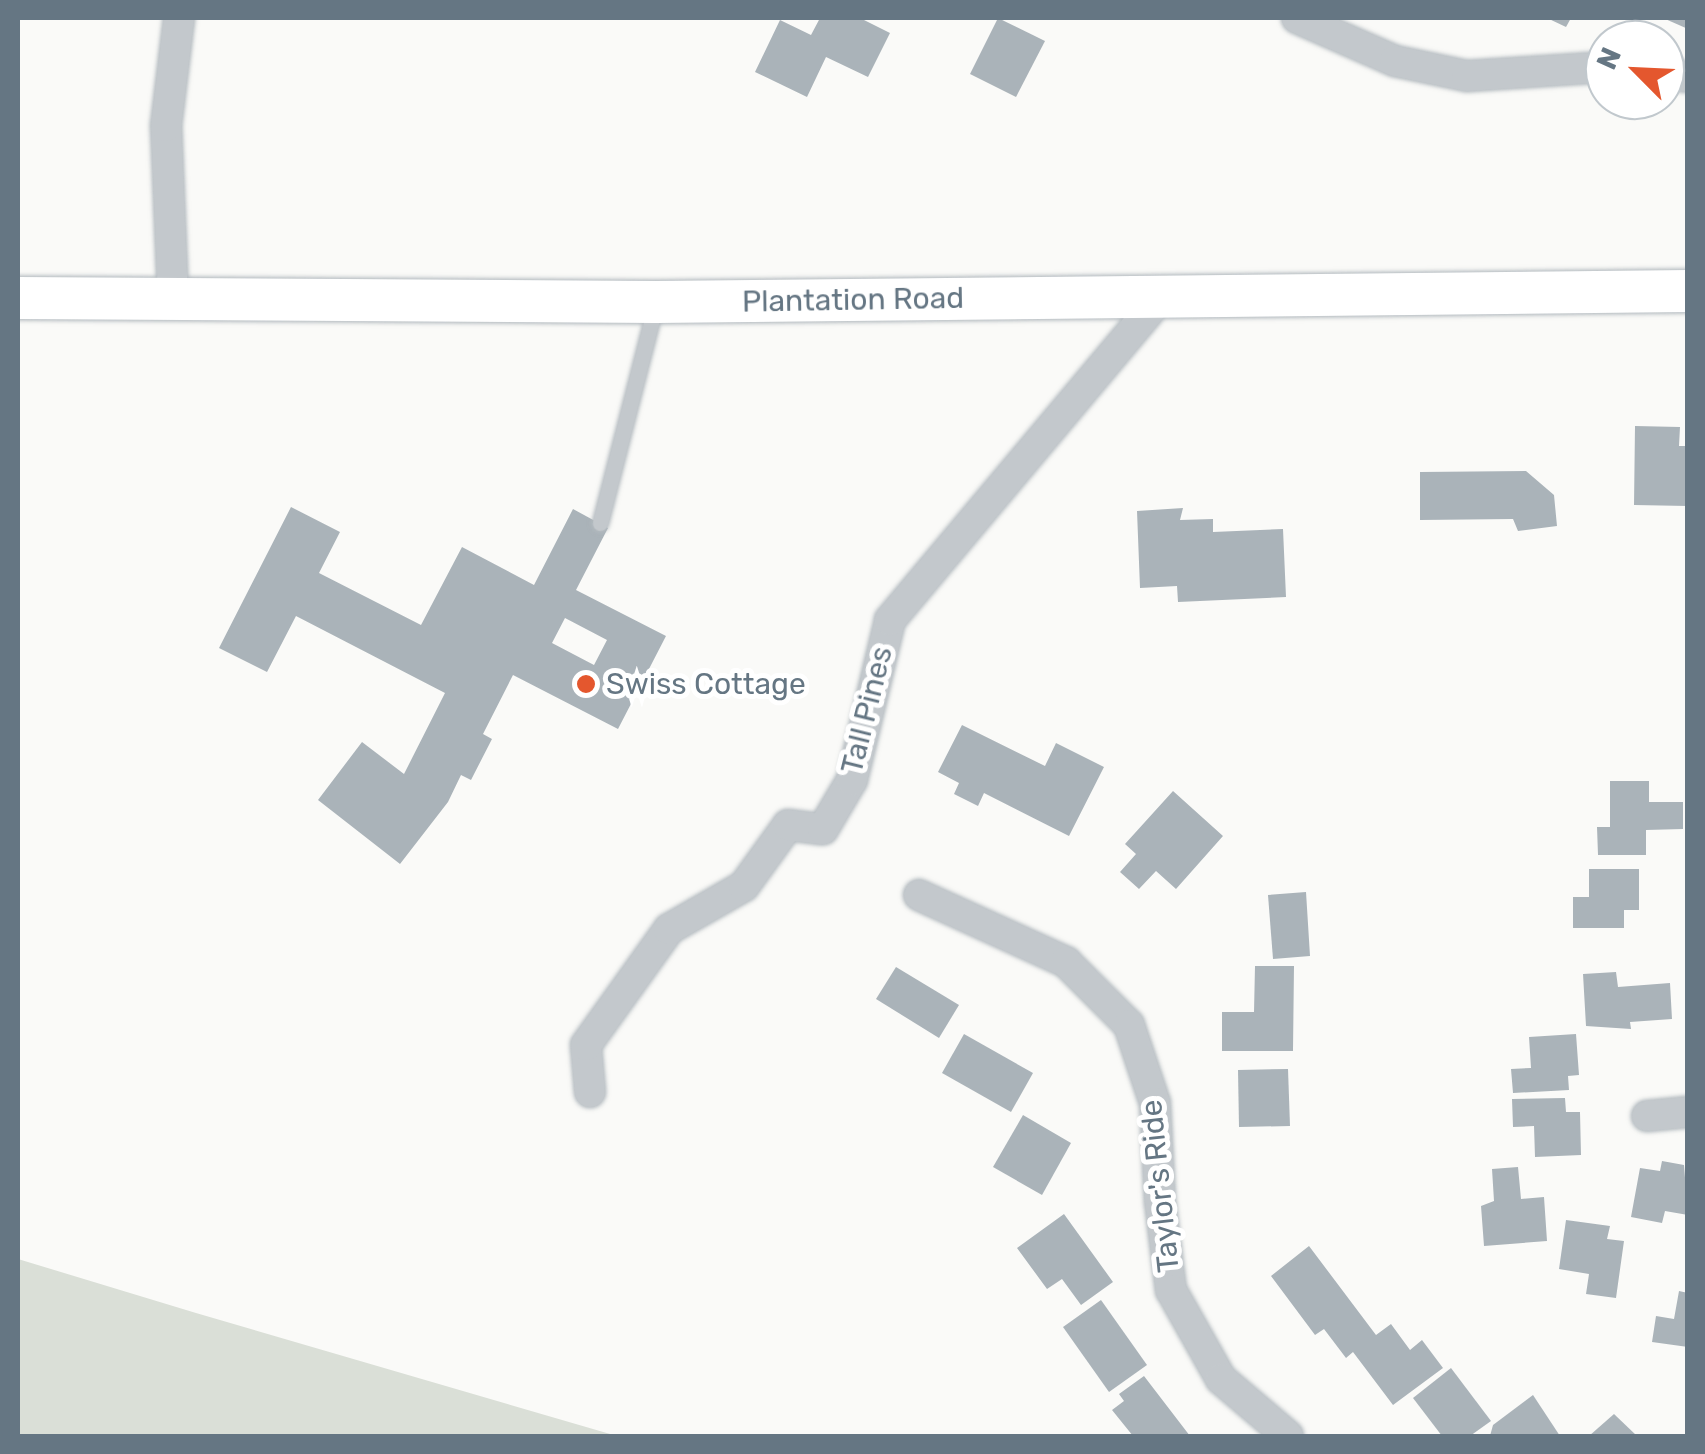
<!DOCTYPE html>
<style>
body{margin:0}
#map{position:relative;width:1705px;height:1454px;overflow:hidden;background:#fafaf8;font-family:Rubik,sans-serif}
div>[style]{position:absolute}
.green>*{inset:0;background:#dadfd7}
.building>*{inset:0;background:#aab3b9}
.roads{filter:drop-shadow(0 0 2px #b3babf) drop-shadow(0 0 2px #b3babf)}
.lane>*{height:15px;margin:-7.5px;padding:0 7.5px;transform-origin:7.5px;border-radius:7.5px;background:#c3c8cc}
.street>*{height:30px;margin:-15px;padding:0 15px;transform-origin:15px;border-radius:15px;background:#c3c8cc}
.secondary>*{height:42px;margin:-21px;padding:0 21px;transform-origin:21px;border-radius:21px;background:#fff}
.dots>*{width:28px;height:28px;translate:-50% -50%;box-sizing:border-box;border:5px solid #fff;border-radius:50%}
span{translate:-50% -50%;white-space:nowrap;text-align:center;line-height:1.15;-webkit-text-stroke:10px #fff;paint-order:stroke}
.street-label{font-size:30px;color:#657683}
.poi-label{font-size:30px;color:#657683}
.left{translate:0 -50%;text-align:left}
.frame{position:absolute;inset:0;border:20px solid #657683;pointer-events:none}
.north{position:absolute;left:1585px;top:20px;width:100px;height:100px;box-sizing:border-box;background:#fff;border:2px solid #c1c8cd;border-radius:50%;rotate:294deg;font-size:28px;font-weight:700;line-height:40px;text-align:center;color:#657683}
.north::after{content:'';display:block;margin:auto;width:35px;height:45px;background:#e4572e;clip-path:polygon(50% 0,100% 100%,50% 72%,0 100%)}
</style>
<div id="map">
<div class="green">
<i style="clip-path:polygon(18px 1259px,196px 1313px,617px 1436px,18px 1436px)"></i>
</div>
<div class="building">
<i style="clip-path:polygon(820px 18px,860px 18px,890px 33px,868px 77px,826px 57px,807px 97px,755px 72px,780px 20px,811px 35px)"></i>
<i style="clip-path:polygon(998px 18px,1045px 41px,1016px 97px,970px 74px)"></i>
<i style="clip-path:polygon(1547px 18px,1571px 18px,1566px 27px)"></i>
<i style="clip-path:polygon(1663px 18px,1688px 18px,1688px 29px)"></i>
<i style="clip-path:polygon(1635px 426px,1680px 427px,1679px 446px,1688px 446px,1688px 506px,1634px 505px)"></i>
<i style="clip-path:polygon(1526px 471px,1554px 495px,1557px 526px,1518px 531px,1513px 519px,1420px 520px,1420px 472px)"></i>
<i style="clip-path:polygon(evenodd,291px 507px,340px 532px,319px 573px,421px 625px,462px 547px,534px 585px,573px 509px,608px 528px,576px 590px,666px 636px,618px 729px,513px 675px,483px 734px,492px 739px,471px 780px,461px 775px,448px 802px,400px 864px,318px 800px,362px 742px,404px 774px,445px 693px,296px 616px,267px 672px,219px 648px,291px 507px,565px 618px,607px 640px,594px 665px,552px 643px,565px 618px)"></i>
<i style="clip-path:polygon(1183px 508px,1180px 520px,1213px 519px,1213px 532px,1283px 529px,1286px 597px,1178px 602px,1177px 586px,1140px 588px,1137px 511px)"></i>
<i style="clip-path:polygon(962px 725px,1045px 766px,1056px 743px,1104px 767px,1069px 836px,984px 793px,978px 806px,954px 794px,959px 783px,938px 772px)"></i>
<i style="clip-path:polygon(1610px 781px,1649px 781px,1649px 802px,1683px 802px,1683px 829px,1646px 830px,1646px 855px,1598px 855px,1597px 827px,1610px 827px)"></i>
<i style="clip-path:polygon(1173px 791px,1223px 836px,1176px 889px,1156px 871px,1139px 889px,1120px 872px,1136px 854px,1125px 844px)"></i>
<i style="clip-path:polygon(1589px 869px,1639px 869px,1639px 910px,1624px 910px,1624px 928px,1573px 928px,1573px 897px,1589px 897px)"></i>
<i style="clip-path:polygon(1306px 892px,1310px 956px,1273px 959px,1268px 895px)"></i>
<i style="clip-path:polygon(1255px 966px,1294px 966px,1293px 1051px,1222px 1051px,1222px 1012px,1254px 1012px)"></i>
<i style="clip-path:polygon(896px 967px,959px 1005px,939px 1038px,876px 999px)"></i>
<i style="clip-path:polygon(1616px 972px,1618px 987px,1670px 983px,1672px 1019px,1630px 1022px,1631px 1029px,1586px 1026px,1583px 974px)"></i>
<i style="clip-path:polygon(964px 1034px,1033px 1073px,1011px 1112px,942px 1073px)"></i>
<i style="clip-path:polygon(1576px 1034px,1579px 1075px,1568px 1076px,1569px 1090px,1513px 1093px,1511px 1069px,1531px 1068px,1529px 1037px)"></i>
<i style="clip-path:polygon(1288px 1069px,1290px 1126px,1239px 1127px,1238px 1070px)"></i>
<i style="clip-path:polygon(1565px 1098px,1566px 1112px,1580px 1112px,1581px 1155px,1535px 1157px,1534px 1126px,1513px 1127px,1512px 1099px)"></i>
<i style="clip-path:polygon(1023px 1115px,1071px 1143px,1042px 1195px,993px 1167px)"></i>
<i style="clip-path:polygon(1662px 1161px,1684px 1165px,1688px 1215px,1665px 1211px,1662px 1223px,1631px 1217px,1640px 1168px,1660px 1171px)"></i>
<i style="clip-path:polygon(1518px 1167px,1521px 1199px,1544px 1197px,1547px 1241px,1484px 1246px,1481px 1206px,1494px 1201px,1492px 1169px)"></i>
<i style="clip-path:polygon(1064px 1214px,1113px 1282px,1081px 1305px,1062px 1279px,1047px 1289px,1017px 1248px)"></i>
<i style="clip-path:polygon(1566px 1220px,1610px 1226px,1607px 1239px,1624px 1241px,1616px 1298px,1586px 1294px,1589px 1274px,1559px 1269px)"></i>
<i style="clip-path:polygon(1309px 1246px,1376px 1335px,1391px 1324px,1410px 1350px,1422px 1340px,1443px 1368px,1393px 1405px,1353px 1352px,1346px 1358px,1324px 1329px,1315px 1335px,1271px 1276px)"></i>
<i style="clip-path:polygon(1679px 1291px,1688px 1293px,1688px 1347px,1652px 1342px,1656px 1316px,1674px 1319px)"></i>
<i style="clip-path:polygon(1101px 1300px,1147px 1365px,1109px 1392px,1063px 1327px)"></i>
<i style="clip-path:polygon(1451px 1368px,1491px 1421px,1470px 1436px,1442px 1436px,1413px 1398px)"></i>
<i style="clip-path:polygon(1144px 1376px,1190px 1436px,1133px 1436px,1112px 1410px,1124px 1401px,1119px 1394px)"></i>
<i style="clip-path:polygon(1533px 1395px,1560px 1436px,1490px 1436px,1493px 1425px)"></i>
<i style="clip-path:polygon(1614px 1414px,1637px 1436px,1589px 1436px)"></i>
</div>
<div class="roads">
<div class="lane">
<i style="left:600px;top:523px;width:226px;rotate:-75.7deg"></i>
</div>
<div class="street">
<i style="left:1297px;top:18px;width:107px;rotate:23.7deg"></i>
<i style="left:1395px;top:61px;width:74px;rotate:11.8deg"></i>
<i style="left:1467px;top:76px;width:138px;rotate:-3.7deg"></i>
<i style="left:1665px;top:74px;width:23px;rotate:7deg"></i>
<i style="left:173px;top:297px;width:171px;rotate:-92.3deg"></i>
<i style="left:166px;top:126px;width:109px;rotate:-83.1deg"></i>
<i style="left:919px;top:895px;width:162px;rotate:24.5deg"></i>
<i style="left:1066px;top:962px;width:89px;rotate:45deg"></i>
<i style="left:1129px;top:1025px;width:82px;rotate:71.6deg"></i>
<i style="left:1155px;top:1103px;width:98px;rotate:87.1deg"></i>
<i style="left:1160px;top:1201px;width:90px;rotate:83deg"></i>
<i style="left:1171px;top:1290px;width:102px;rotate:60.7deg"></i>
<i style="left:1221px;top:1379px;width:88px;rotate:40.4deg"></i>
<i style="left:590px;top:1092px;width:47px;rotate:-94.9deg"></i>
<i style="left:586px;top:1045px;width:143px;rotate:-54.4deg"></i>
<i style="left:669px;top:929px;width:86px;rotate:-29.8deg"></i>
<i style="left:744px;top:886px;width:75px;rotate:-54.2deg"></i>
<i style="left:788px;top:825px;width:35px;rotate:7deg"></i>
<i style="left:823px;top:829px;width:57px;rotate:-59.4deg"></i>
<i style="left:852px;top:780px;width:164px;rotate:-76.6deg"></i>
<i style="left:890px;top:620px;width:422px;rotate:-50deg"></i>
<i style="left:1647px;top:1116px;width:41px;rotate:-5.6deg"></i>
</div>
<div class="secondary">
<i style="left:18px;top:298px;width:638px;rotate:0.36deg"></i>
<i style="left:656px;top:302px;width:1032px;rotate:-0.61deg"></i>
</div>
</div>
<div class="dots">
<i style="left:586px;top:684px;background:#e4572e"></i>
</div>
<div class="street-label">
<span style="left:853px;top:300px;rotate:-1deg">Plantation Road</span>
<span style="left:867px;top:710px;rotate:-76deg">Tall Pines</span>
<span style="left:1160px;top:1186px;rotate:-96deg">Taylor's Ride</span>
</div>
<div class="poi-label">
<span class="left" style="left:606px;top:684px">Swiss Cottage</span>
</div>
<div class="frame"></div>
<div class="north">N</div>
</div>
